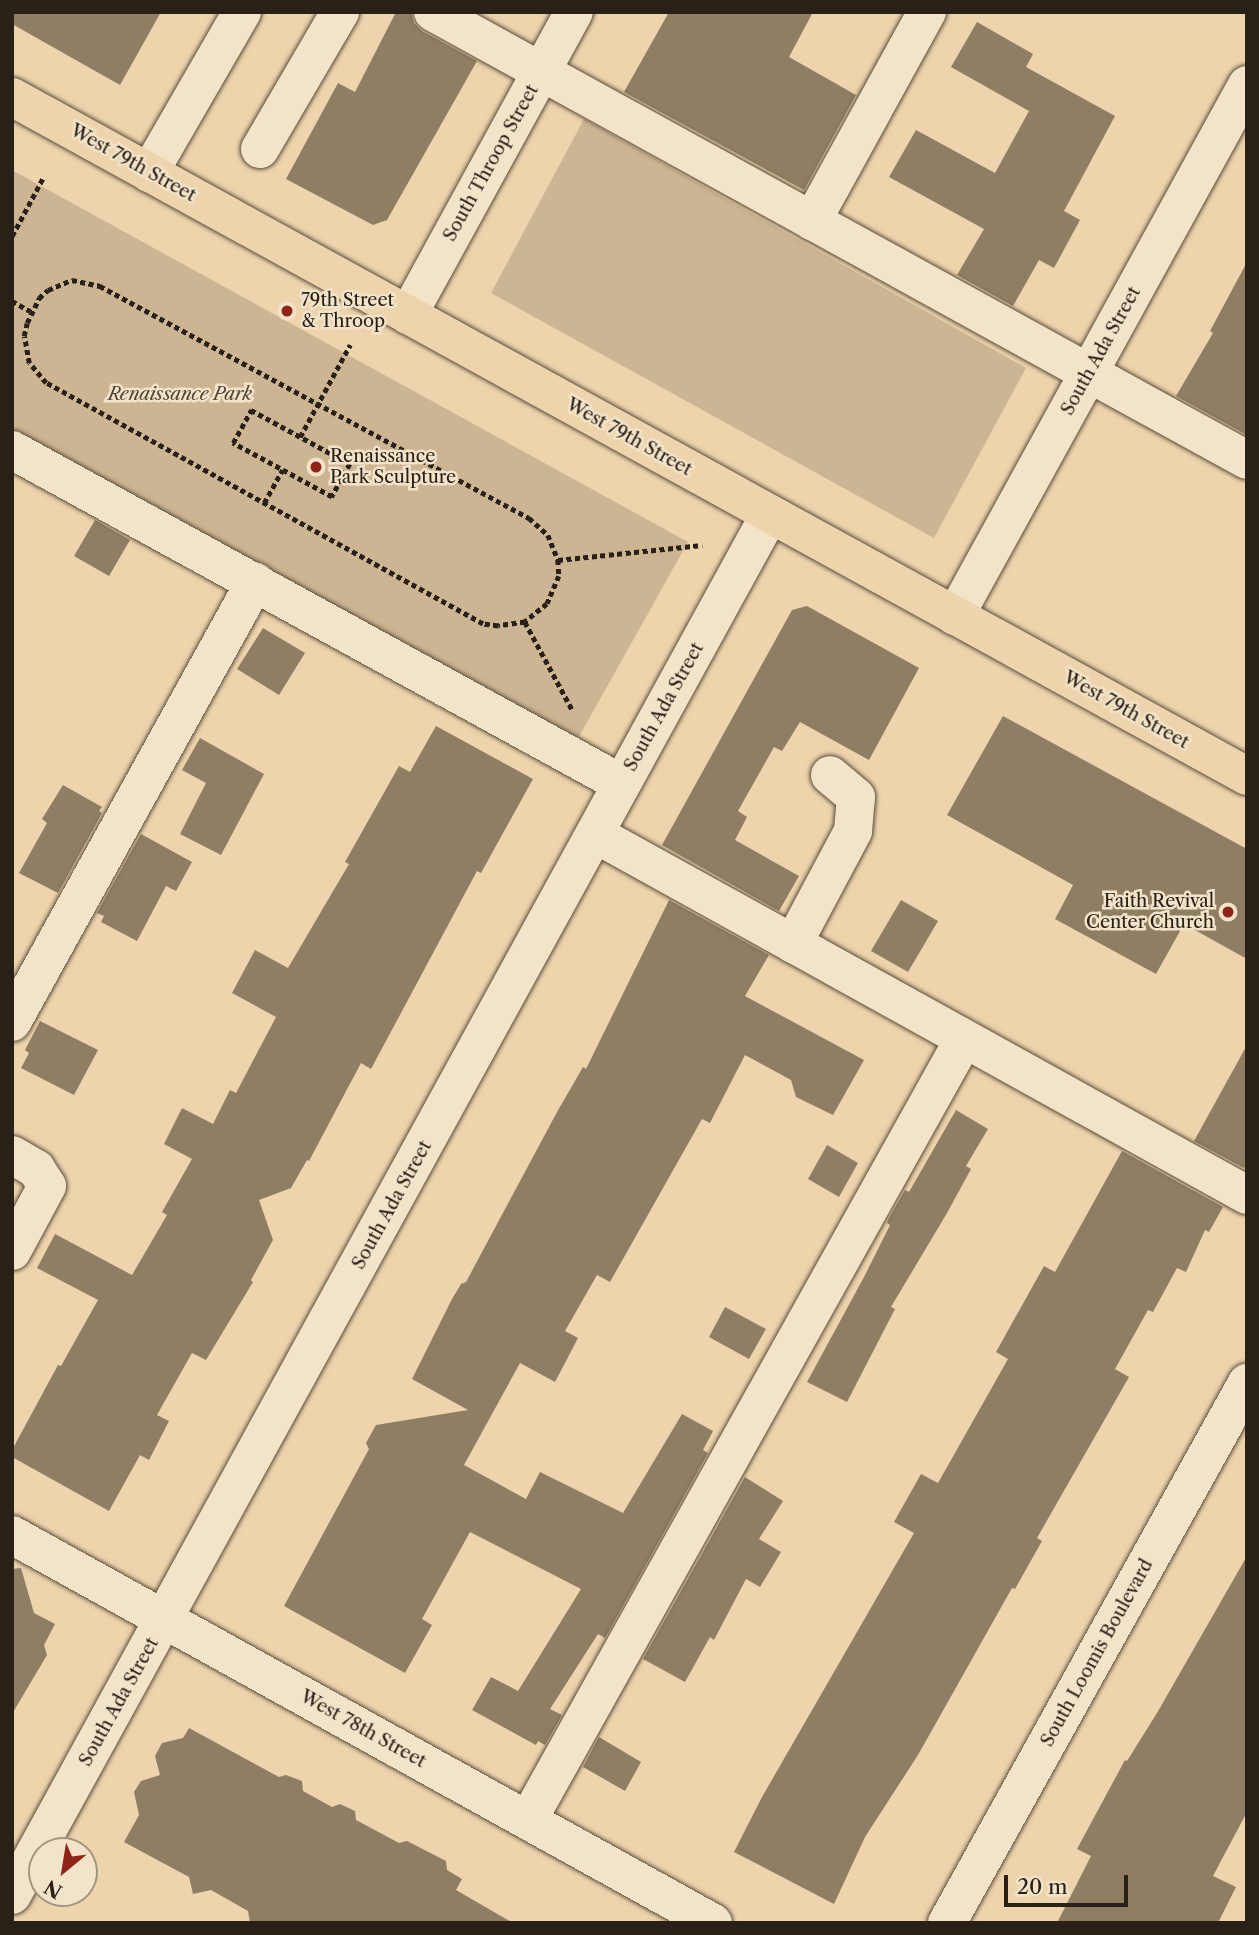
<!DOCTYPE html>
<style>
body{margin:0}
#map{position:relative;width:1259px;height:1935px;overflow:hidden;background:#edd4ac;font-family:"Libre Caslon Text",serif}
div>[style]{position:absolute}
.green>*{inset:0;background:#ccb593}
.building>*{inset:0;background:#8f7e64}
.path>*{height:4.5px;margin-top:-2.25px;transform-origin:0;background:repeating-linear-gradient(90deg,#292017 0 5px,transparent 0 8.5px)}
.roads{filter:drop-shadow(0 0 2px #5a4d3c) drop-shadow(0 0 2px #5a4d3c)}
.minor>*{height:38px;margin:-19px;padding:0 19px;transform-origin:19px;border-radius:19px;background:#f3e3c9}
.major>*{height:38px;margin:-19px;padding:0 19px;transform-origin:19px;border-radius:19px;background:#edd4ac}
.dots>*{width:19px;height:19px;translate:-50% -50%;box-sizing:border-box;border:4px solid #f3e3c9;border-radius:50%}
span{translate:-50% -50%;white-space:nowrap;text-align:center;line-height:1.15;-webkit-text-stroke:5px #f3e3c9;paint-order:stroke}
.street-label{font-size:18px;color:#292017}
.poi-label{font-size:18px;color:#292017}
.left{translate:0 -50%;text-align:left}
.right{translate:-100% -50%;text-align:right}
.park-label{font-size:18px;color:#524536;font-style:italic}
.frame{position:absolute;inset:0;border:14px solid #292017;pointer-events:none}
.north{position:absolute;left:28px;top:1837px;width:70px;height:70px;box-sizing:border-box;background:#f3e3c9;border:2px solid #a29582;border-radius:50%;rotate:210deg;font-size:19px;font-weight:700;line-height:28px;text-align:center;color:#292017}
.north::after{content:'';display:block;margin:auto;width:24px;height:32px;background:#8f2418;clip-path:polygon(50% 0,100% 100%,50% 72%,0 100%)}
.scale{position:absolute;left:1004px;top:1875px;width:124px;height:32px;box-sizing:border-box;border:4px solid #292017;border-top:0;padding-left:9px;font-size:21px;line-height:24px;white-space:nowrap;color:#292017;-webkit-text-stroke:5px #f3e3c9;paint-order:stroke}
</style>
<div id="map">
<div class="green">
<i style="clip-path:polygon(584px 119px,1026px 368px,934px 538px,491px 293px)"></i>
<i style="clip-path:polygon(12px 170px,688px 542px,576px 742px,12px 434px)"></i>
</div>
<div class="building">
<i style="clip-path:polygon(12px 12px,161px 12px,120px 85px,12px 24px)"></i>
<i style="clip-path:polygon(396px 12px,411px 12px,414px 23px,422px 31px,477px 61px,387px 220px,373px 225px,286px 179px,338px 83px,355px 92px)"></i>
<i style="clip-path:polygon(669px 12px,813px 12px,789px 57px,856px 95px,804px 190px,624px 92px)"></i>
<i style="clip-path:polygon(977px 22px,1033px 54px,1026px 67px,1115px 116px,1064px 211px,1080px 220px,1054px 268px,1039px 260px,1013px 306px,957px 275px,984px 229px,889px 177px,916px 130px,995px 173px,1029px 111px,951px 67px)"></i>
<i style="clip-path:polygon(1247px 262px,1247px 435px,1176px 396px,1213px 333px,1210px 331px)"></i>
<i style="clip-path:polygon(95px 520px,130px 540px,109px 576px,74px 556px)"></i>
<i style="clip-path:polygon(807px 606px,919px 668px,869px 760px,800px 722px,782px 751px,774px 747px,738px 811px,747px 817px,735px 840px,799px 876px,779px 911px,662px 845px,792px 610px)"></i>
<i style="clip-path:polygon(263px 628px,305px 653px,279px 695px,237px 669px)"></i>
<i style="clip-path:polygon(1003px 716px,1247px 849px,1247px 959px,1184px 924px,1156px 974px,1055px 919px,1073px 885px,947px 815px)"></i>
<i style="clip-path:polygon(436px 726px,533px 779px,481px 873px,477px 871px,371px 1069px,361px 1063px,309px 1161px,307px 1160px,291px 1188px,259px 1200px,273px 1240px,251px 1280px,253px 1282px,206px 1360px,192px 1353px,157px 1415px,169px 1421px,149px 1460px,140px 1455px,109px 1511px,12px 1457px,12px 1450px,58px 1365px,61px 1366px,98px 1300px,37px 1268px,55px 1234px,132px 1275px,167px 1215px,162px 1212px,192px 1159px,164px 1144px,182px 1108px,213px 1124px,230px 1090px,236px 1093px,276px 1017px,232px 993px,255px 950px,288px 968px,349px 864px,345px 862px,399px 766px,410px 772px)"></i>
<i style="clip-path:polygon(200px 738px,264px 774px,221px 855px,180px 834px,206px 783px,182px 770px)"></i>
<i style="clip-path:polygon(63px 785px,102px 807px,99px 811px,102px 813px,58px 893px,19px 873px,47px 823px,42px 819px)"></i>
<i style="clip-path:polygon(141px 834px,192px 862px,176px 891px,166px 886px,137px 941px,101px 922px,104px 916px,97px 913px)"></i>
<i style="clip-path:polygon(669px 900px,769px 955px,745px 996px,864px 1060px,833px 1115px,796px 1097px,791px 1080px,745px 1055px,710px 1123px,702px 1119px,610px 1282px,597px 1275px,565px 1331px,578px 1338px,555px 1382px,520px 1363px,464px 1465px,526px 1499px,540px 1472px,623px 1513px,682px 1414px,713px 1431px,703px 1450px,708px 1453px,605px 1638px,598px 1634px,550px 1709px,562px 1715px,545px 1745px,538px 1741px,536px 1745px,472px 1710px,491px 1677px,518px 1691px,581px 1589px,470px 1532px,422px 1619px,432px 1625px,405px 1673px,284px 1606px,369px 1449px,366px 1443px,376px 1425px,468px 1410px,412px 1379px,452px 1299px,461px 1284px,466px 1282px,557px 1112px,583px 1067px,586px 1069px)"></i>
<i style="clip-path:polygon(901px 900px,938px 921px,908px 972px,871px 951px)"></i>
<i style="clip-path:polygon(40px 1021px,98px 1050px,74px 1095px,21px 1068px,29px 1053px,25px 1050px)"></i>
<i style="clip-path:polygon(1247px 1045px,1247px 1163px,1244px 1168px,1194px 1141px)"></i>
<i style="clip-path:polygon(956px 1110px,988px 1129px,966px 1166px,971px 1169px,947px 1213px,891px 1307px,895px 1309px,847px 1402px,807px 1382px,864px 1277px,890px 1225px,887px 1223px,889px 1218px,905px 1190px,909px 1192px)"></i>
<i style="clip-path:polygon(827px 1145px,858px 1163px,839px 1197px,808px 1179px)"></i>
<i style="clip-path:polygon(1122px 1151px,1223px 1207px,1209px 1232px,1205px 1230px,1186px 1272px,1177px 1268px,1153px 1312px,1148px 1310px,1115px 1369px,1129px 1377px,1037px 1538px,1042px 1541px,1015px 1589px,1012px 1588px,918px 1755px,865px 1837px,834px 1904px,734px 1852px,762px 1797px,914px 1533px,894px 1522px,921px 1474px,938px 1483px,1008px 1359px,996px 1352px,1044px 1266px,1055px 1272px)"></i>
<i style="clip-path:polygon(725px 1307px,766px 1329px,749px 1359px,709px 1337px)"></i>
<i style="clip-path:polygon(745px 1477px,783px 1501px,759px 1539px,781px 1552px,760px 1587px,746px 1579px,714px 1640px,710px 1637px,685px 1682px,643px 1659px)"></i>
<i style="clip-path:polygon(1247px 1556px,1247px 1812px,1213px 1876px,1236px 1887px,1218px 1923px,1057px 1923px,1091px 1856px,1077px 1849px,1125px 1760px,1127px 1761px,1157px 1713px)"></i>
<i style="clip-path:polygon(21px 1568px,34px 1613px,55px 1624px,44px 1645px,47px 1655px,12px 1714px,12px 1569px)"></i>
<i style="clip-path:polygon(189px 1728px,279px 1777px,286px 1775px,302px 1781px,303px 1791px,332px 1807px,340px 1804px,355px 1811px,356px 1820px,399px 1843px,407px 1841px,446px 1861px,447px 1870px,462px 1879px,456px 1890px,513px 1923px,250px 1923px,248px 1911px,211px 1890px,193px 1894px,189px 1877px,124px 1842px,139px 1815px,134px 1792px,141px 1781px,160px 1775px,155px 1756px,162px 1743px,183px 1738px)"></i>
<i style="clip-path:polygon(599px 1737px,641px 1762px,625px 1791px,583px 1767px)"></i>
</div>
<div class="path">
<i style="left:12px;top:236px;width:66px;rotate:-61.9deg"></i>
<i style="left:72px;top:280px;width:29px;rotate:12deg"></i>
<i style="left:100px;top:286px;width:488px;rotate:28.4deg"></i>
<i style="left:529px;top:518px;width:25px;rotate:42deg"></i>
<i style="left:548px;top:535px;width:27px;rotate:68deg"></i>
<i style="left:558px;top:560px;width:16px;rotate:86deg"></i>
<i style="left:559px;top:576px;width:30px;rotate:113deg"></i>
<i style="left:547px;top:604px;width:28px;rotate:141deg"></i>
<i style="left:525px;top:622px;width:27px;rotate:172deg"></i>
<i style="left:498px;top:626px;width:15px;rotate:-172deg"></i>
<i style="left:483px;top:624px;width:499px;rotate:-151.1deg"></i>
<i style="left:46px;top:383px;width:26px;rotate:-130deg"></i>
<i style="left:29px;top:363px;width:27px;rotate:-100deg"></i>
<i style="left:24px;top:336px;width:13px;rotate:-77deg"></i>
<i style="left:27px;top:323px;width:28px;rotate:-64deg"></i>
<i style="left:39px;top:298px;width:12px;rotate:-42deg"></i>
<i style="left:48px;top:290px;width:26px;rotate:-23deg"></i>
<i style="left:12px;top:301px;width:21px;rotate:29deg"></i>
<i style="left:251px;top:410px;width:113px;rotate:28.6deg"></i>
<i style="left:350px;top:464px;width:38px;rotate:119deg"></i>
<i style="left:332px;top:497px;width:113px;rotate:-151.4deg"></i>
<i style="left:233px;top:443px;width:38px;rotate:-61deg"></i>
<i style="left:300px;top:437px;width:105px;rotate:-61.5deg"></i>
<i style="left:264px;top:503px;width:38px;rotate:-61deg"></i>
<i style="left:558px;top:560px;width:145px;rotate:-5.9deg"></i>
<i style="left:525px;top:622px;width:101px;rotate:61.7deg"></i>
</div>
<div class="roads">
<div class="minor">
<i style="left:433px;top:12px;width:929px;rotate:28.83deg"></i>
<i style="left:260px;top:149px;width:159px;rotate:-59.7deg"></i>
<i style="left:149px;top:173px;width:186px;rotate:-60deg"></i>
<i style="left:812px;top:221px;width:239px;rotate:-61.2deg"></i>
<i style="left:408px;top:315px;width:345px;rotate:-61.3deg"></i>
<i style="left:12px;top:450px;width:695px;rotate:28.7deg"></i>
<i style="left:955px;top:616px;width:606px;rotate:-61.19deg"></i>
<i style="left:595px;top:834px;width:745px;rotate:28.97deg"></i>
<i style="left:793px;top:944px;width:128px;rotate:-62deg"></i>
<i style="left:853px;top:831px;width:34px;rotate:-85deg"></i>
<i style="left:856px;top:797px;width:34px;rotate:-140deg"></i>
<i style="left:12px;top:1022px;width:503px;rotate:-61.09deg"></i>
<i style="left:12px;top:1155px;width:28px;rotate:30deg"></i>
<i style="left:36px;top:1169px;width:20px;rotate:57deg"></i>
<i style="left:47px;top:1186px;width:74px;rotate:118.3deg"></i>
<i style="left:12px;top:1535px;width:801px;rotate:28.96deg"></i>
<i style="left:528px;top:1820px;width:894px;rotate:-60.83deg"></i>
<i style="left:12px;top:1895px;width:1575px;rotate:-61.24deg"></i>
<i style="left:947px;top:1923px;width:618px;rotate:-60.95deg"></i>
</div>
<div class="major">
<i style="left:12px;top:97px;width:1409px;rotate:28.8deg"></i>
</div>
</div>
<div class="dots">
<i style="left:287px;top:311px;background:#8f2418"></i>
<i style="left:316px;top:467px;background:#8f2418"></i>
<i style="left:1228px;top:912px;background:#8f2418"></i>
</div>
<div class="street-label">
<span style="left:133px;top:163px;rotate:29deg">West 79th Street</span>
<span style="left:491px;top:163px;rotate:-61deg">South Throop Street</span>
<span style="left:1101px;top:351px;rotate:-61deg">South Ada Street</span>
<span style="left:629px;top:437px;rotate:29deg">West 79th Street</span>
<span style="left:664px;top:707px;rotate:-61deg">South Ada Street</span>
<span style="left:1126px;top:710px;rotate:29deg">West 79th Street</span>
<span style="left:392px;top:1205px;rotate:-61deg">South Ada Street</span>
<span style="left:1097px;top:1653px;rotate:-61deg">South Loomis Boulevard</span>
<span style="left:119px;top:1702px;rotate:-61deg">South Ada Street</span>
<span style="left:363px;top:1729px;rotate:29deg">West 78th Street</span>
</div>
<div class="poi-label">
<span class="left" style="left:301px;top:311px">79th Street<br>&amp; Throop</span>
<span class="left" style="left:330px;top:467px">Renaissance<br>Park Sculpture</span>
<span class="right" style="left:1214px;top:912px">Faith Revival<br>Center Church</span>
</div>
<div class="park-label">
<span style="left:180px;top:394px">Renaissance Park</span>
</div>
<div class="frame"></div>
<div class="north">N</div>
<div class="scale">20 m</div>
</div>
